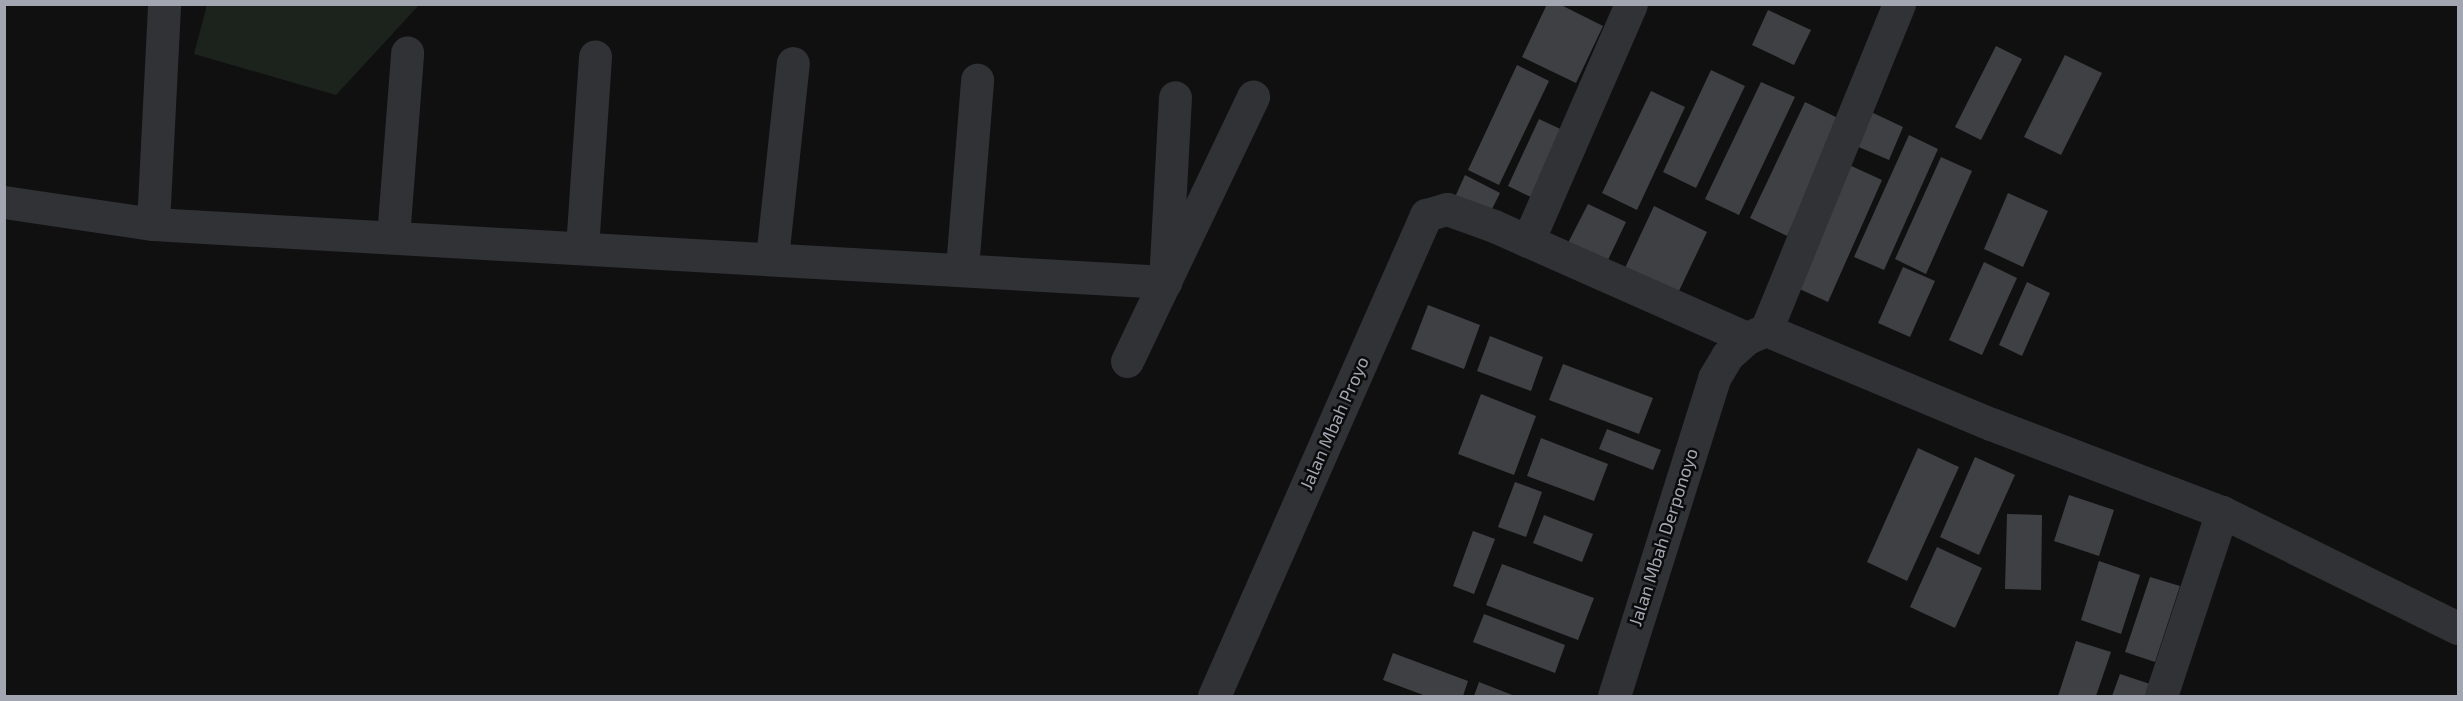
<!DOCTYPE html>
<style>
body{margin:0}
#map{position:relative;width:2463px;height:701px;overflow:hidden;background:#101011;font-family:"Exo 2",sans-serif}
div>[style]{position:absolute}
.green>*{inset:0;background:#1c231d}
.building>*{inset:0;background:#3f4044}
.minor>*{height:33px;margin:-16.5px;padding:0 16.5px;transform-origin:16.5px;border-radius:16.5px;background:#313236}
span{translate:-50% -50%;white-space:nowrap;text-align:center;line-height:1.15;-webkit-text-stroke:5px #0b0b0c;paint-order:stroke}
.street-label{font-size:18px;color:#a1a6b1}
.frame{position:absolute;inset:0;border:6px solid #a1a6b1;pointer-events:none}
</style>
<div id="map">
<div class="green">
<i style="clip-path:polygon(207px 5px,419px 4px,419px 5px,336px 95px,194px 54px)"></i>
</div>
<div class="building">
<i style="clip-path:polygon(1547px 4px,1559px 4px,1603px 26px,1576px 83px,1522px 57px)"></i>
<i style="clip-path:polygon(1768px 10px,1811px 30px,1794px 65px,1752px 45px)"></i>
<i style="clip-path:polygon(1996px 46px,2022px 59px,1981px 140px,1955px 127px)"></i>
<i style="clip-path:polygon(2065px 55px,2102px 73px,2061px 155px,2024px 137px)"></i>
<i style="clip-path:polygon(1517px 65px,1549px 81px,1499px 185px,1468px 170px)"></i>
<i style="clip-path:polygon(1711px 70px,1745px 86px,1696px 188px,1663px 172px)"></i>
<i style="clip-path:polygon(1761px 82px,1795px 97px,1739px 215px,1705px 199px)"></i>
<i style="clip-path:polygon(1651px 91px,1685px 107px,1637px 210px,1602px 193px)"></i>
<i style="clip-path:polygon(1805px 102px,1842px 120px,1787px 236px,1750px 218px)"></i>
<i style="clip-path:polygon(1869px 111px,1903px 127px,1889px 160px,1854px 145px)"></i>
<i style="clip-path:polygon(1539px 119px,1569px 133px,1537px 200px,1508px 186px)"></i>
<i style="clip-path:polygon(1909px 135px,1938px 149px,1884px 270px,1854px 257px)"></i>
<i style="clip-path:polygon(1941px 157px,1972px 171px,1926px 274px,1895px 259px)"></i>
<i style="clip-path:polygon(1847px 164px,1882px 180px,1828px 302px,1793px 286px)"></i>
<i style="clip-path:polygon(1465px 175px,1500px 193px,1486px 221px,1450px 208px)"></i>
<i style="clip-path:polygon(2008px 193px,2048px 211px,2023px 267px,1984px 249px)"></i>
<i style="clip-path:polygon(1588px 204px,1626px 222px,1607px 262px,1568px 243px)"></i>
<i style="clip-path:polygon(1654px 206px,1707px 232px,1678px 293px,1625px 268px)"></i>
<i style="clip-path:polygon(1984px 262px,2017px 278px,1982px 355px,1949px 340px)"></i>
<i style="clip-path:polygon(1903px 267px,1935px 281px,1910px 337px,1878px 323px)"></i>
<i style="clip-path:polygon(2027px 282px,2050px 293px,2022px 356px,1999px 345px)"></i>
<i style="clip-path:polygon(1428px 305px,1480px 325px,1464px 369px,1411px 349px)"></i>
<i style="clip-path:polygon(1490px 336px,1543px 357px,1531px 391px,1477px 371px)"></i>
<i style="clip-path:polygon(1563px 364px,1653px 398px,1639px 434px,1549px 400px)"></i>
<i style="clip-path:polygon(1481px 394px,1536px 416px,1514px 475px,1458px 454px)"></i>
<i style="clip-path:polygon(1607px 429px,1661px 450px,1653px 470px,1599px 449px)"></i>
<i style="clip-path:polygon(1541px 438px,1608px 464px,1594px 501px,1527px 476px)"></i>
<i style="clip-path:polygon(1918px 448px,1959px 467px,1907px 581px,1867px 562px)"></i>
<i style="clip-path:polygon(1975px 457px,2015px 475px,1979px 555px,1940px 537px)"></i>
<i style="clip-path:polygon(1515px 482px,1542px 492px,1526px 537px,1498px 527px)"></i>
<i style="clip-path:polygon(2069px 495px,2114px 510px,2099px 556px,2054px 541px)"></i>
<i style="clip-path:polygon(2007px 514px,2042px 515px,2041px 590px,2005px 589px)"></i>
<i style="clip-path:polygon(1544px 515px,1593px 534px,1582px 562px,1533px 543px)"></i>
<i style="clip-path:polygon(1473px 531px,1495px 539px,1474px 594px,1453px 586px)"></i>
<i style="clip-path:polygon(1937px 547px,1982px 568px,1955px 628px,1910px 607px)"></i>
<i style="clip-path:polygon(2099px 561px,2140px 575px,2121px 634px,2081px 620px)"></i>
<i style="clip-path:polygon(1502px 564px,1594px 598px,1578px 640px,1486px 605px)"></i>
<i style="clip-path:polygon(2150px 577px,2180px 586px,2155px 662px,2125px 652px)"></i>
<i style="clip-path:polygon(1484px 614px,1565px 645px,1555px 673px,1473px 642px)"></i>
<i style="clip-path:polygon(2076px 641px,2111px 652px,2096px 696px,2058px 696px)"></i>
<i style="clip-path:polygon(1393px 653px,1468px 681px,1463px 696px,1426px 696px,1383px 680px)"></i>
<i style="clip-path:polygon(2120px 674px,2153px 685px,2150px 696px,2112px 696px)"></i>
<i style="clip-path:polygon(1479px 682px,1515px 696px,1474px 696px)"></i>
</div>
<div class="minor">
<i style="left:4px;top:202px;width:151px;rotate:8.4deg"></i>
<i style="left:153px;top:224px;width:1014px;rotate:3.28deg"></i>
<i style="left:1165px;top:282px;width:185px;rotate:-86.9deg"></i>
<i style="left:153px;top:224px;width:220px;rotate:-87.1deg"></i>
<i style="left:393px;top:237px;width:185px;rotate:-85.6deg"></i>
<i style="left:1528px;top:241px;width:258px;rotate:-66.5deg"></i>
<i style="left:582px;top:248px;width:192px;rotate:-86.1deg"></i>
<i style="left:772px;top:258px;width:196px;rotate:-83.9deg"></i>
<i style="left:962px;top:268px;width:189px;rotate:-85.4deg"></i>
<i style="left:1766px;top:330px;width:352px;rotate:-67.8deg"></i>
<i style="left:1127px;top:361px;width:293px;rotate:-64.5deg"></i>
<i style="left:1214px;top:696px;width:526px;rotate:-66.21deg"></i>
<i style="left:1426px;top:215px;width:22px;rotate:-16deg"></i>
<i style="left:1447px;top:209px;width:50px;rotate:19.9deg"></i>
<i style="left:1494px;top:226px;width:277px;rotate:23.9deg"></i>
<i style="left:1614px;top:696px;width:333px;rotate:-72.5deg"></i>
<i style="left:1714px;top:378px;width:26px;rotate:-59deg"></i>
<i style="left:1727px;top:356px;width:27px;rotate:-42deg"></i>
<i style="left:1747px;top:338px;width:21px;rotate:-23deg"></i>
<i style="left:1766px;top:330px;width:244px;rotate:22.7deg"></i>
<i style="left:1991px;top:424px;width:247px;rotate:20.9deg"></i>
<i style="left:2222px;top:512px;width:263px;rotate:26.2deg"></i>
<i style="left:2161px;top:696px;width:194px;rotate:-71.7deg"></i>
</div>
<div class="street-label">
<span style="left:1334px;top:423px;rotate:-66deg">Jalan Mbah Proyo</span>
<span style="left:1663px;top:537px;rotate:-72deg">Jalan Mbah Derponoyo</span>
</div>
<div class="frame"></div>
</div>
